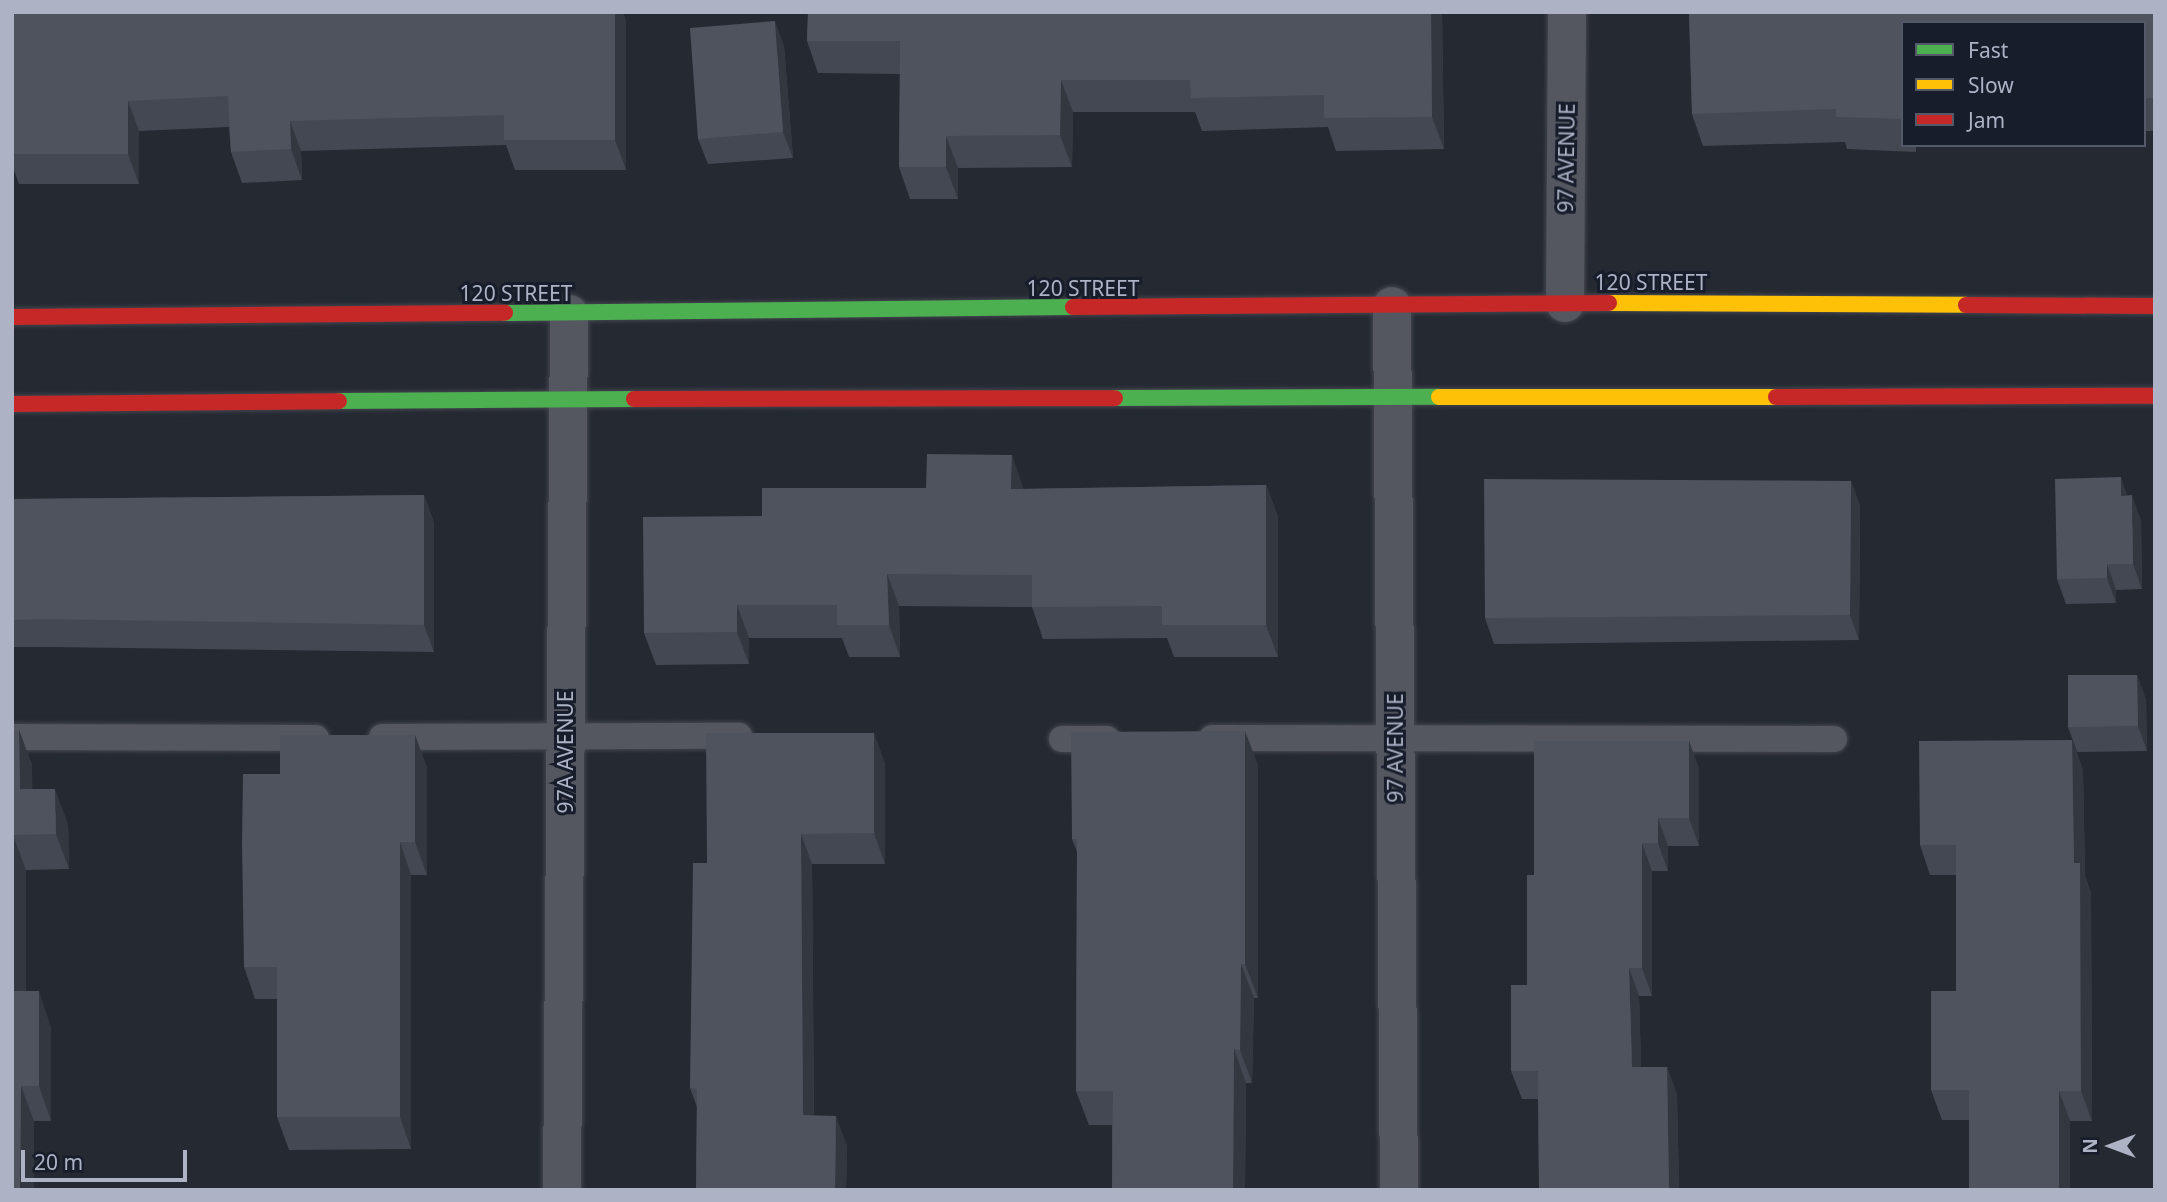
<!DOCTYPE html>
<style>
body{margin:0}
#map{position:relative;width:2167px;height:1202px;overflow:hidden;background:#252932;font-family:"Noto Sans",sans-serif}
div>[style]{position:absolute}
.roads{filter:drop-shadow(0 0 2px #42454d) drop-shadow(0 0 2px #42454d)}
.lane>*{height:26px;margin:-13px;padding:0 13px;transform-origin:13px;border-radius:13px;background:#545760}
.street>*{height:38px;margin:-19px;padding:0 19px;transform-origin:19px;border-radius:19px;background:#545760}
.fast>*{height:16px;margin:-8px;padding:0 8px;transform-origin:8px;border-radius:8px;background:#4caf50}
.slow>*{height:16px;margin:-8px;padding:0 8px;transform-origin:8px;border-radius:8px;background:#ffc107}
.jam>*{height:16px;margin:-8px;padding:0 8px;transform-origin:8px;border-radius:8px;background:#c62828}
.wall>*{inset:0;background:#444852}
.shaded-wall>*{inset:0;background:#333740}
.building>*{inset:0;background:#4f535e}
span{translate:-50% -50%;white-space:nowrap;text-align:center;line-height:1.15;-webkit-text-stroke:6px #181d2c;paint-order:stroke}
.street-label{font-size:21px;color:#adb2c5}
.frame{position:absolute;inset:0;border:14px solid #adb2c5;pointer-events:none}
.legend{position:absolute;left:1901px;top:21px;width:245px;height:126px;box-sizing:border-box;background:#181d2c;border:2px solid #545969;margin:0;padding:9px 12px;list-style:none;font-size:21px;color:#adb2c5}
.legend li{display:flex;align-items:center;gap:14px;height:35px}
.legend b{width:35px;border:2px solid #545969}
.north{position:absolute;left:2076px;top:1111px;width:70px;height:70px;-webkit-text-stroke:5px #181d2c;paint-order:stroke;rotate:270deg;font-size:19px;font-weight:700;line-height:28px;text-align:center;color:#adb2c5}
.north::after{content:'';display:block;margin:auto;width:24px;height:32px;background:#adb2c5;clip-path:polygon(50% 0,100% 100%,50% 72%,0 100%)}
.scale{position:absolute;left:21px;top:1150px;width:166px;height:32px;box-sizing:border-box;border:4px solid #adb2c5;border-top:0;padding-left:9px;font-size:21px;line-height:24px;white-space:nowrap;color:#adb2c5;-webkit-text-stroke:5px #181d2c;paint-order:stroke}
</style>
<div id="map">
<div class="roads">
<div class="lane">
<i style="left:12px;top:737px;width:304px;rotate:0.2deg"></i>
<i style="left:382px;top:737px;width:357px;rotate:-0.2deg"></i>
<i style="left:1212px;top:738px;width:622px;rotate:0.09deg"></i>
<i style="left:1062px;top:739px;width:45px"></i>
</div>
<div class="street">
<i style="left:1565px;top:303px;width:291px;rotate:-89.6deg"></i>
<i style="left:1392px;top:306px;width:884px;rotate:89.55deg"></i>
<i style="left:562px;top:1190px;width:876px;rotate:-89.54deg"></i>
</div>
<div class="fast">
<i style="left:505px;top:313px;width:568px;rotate:-0.61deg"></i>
<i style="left:1115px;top:398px;width:324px;rotate:-0.2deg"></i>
<i style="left:339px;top:401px;width:295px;rotate:-0.4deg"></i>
</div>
<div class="slow">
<i style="left:1609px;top:303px;width:357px;rotate:0.3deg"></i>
<i style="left:1439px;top:397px;width:337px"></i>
</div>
<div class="jam">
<i style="left:1966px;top:305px;width:189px;rotate:0.3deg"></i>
<i style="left:1073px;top:307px;width:536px;rotate:-0.43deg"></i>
<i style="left:12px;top:317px;width:493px;rotate:-0.5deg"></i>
<i style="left:1776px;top:397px;width:379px;rotate:-0.2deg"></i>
<i style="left:634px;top:399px;width:481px;rotate:-0.1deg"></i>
<i style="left:12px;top:404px;width:327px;rotate:-0.5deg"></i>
</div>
</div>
<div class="wall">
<i style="clip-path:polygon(623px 12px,626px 22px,626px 170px,515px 170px,506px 145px,301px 151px,302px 180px,242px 183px,231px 152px,229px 127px,139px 131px,139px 184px,19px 184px,12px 165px,12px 13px)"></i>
<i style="clip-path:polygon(808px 12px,1442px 12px,1444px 149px,1336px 151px,1328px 127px,1202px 131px,1195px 112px,1073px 112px,1072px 167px,958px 168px,958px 199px,910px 199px,899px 167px,900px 74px,818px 73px,807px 41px)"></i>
<i style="clip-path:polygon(1689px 12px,2155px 12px,2155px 131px,2144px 131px,2144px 23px,1903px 23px,1903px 145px,1916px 145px,1916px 152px,1847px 149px,1845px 142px,1703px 146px,1692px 114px)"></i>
<i style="clip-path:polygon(784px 46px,793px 158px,708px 164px,698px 139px)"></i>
<i style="clip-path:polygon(1851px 481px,1860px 506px,1859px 640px,1494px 644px,1485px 618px)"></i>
<i style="clip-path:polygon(1266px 485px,1278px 517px,1278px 657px,1174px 657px,1167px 638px,1043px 639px,1032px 607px,899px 606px,900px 657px,849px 657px,842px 638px,749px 638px,749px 664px,656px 665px,644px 633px,762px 516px,1023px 487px,1023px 489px)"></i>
<i style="clip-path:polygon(424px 495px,434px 523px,434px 652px,51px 647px,12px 647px,12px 499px)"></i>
<i style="clip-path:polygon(2141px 520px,2142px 589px,2116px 590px,2116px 603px,2066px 604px,2057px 579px)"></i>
<i style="clip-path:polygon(2137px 675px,2146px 700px,2147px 751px,2077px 752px,2068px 727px)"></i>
<i style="clip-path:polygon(12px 730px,19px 730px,32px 765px,32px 789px,68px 824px,69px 869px,26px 870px,26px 991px,51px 1027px,51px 1121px,34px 1121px,34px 1190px,12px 1190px)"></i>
<i style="clip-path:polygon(415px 735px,427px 768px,427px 875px,411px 875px,411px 1149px,289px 1150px,277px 1117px,277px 999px,255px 999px,244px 967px,280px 774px)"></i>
<i style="clip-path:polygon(2072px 740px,2083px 770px,2085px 876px,2091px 893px,2092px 1121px,2070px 1121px,2070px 1190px,1969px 1120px,1942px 1120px,1931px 1090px,1956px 991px,1956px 875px,1930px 875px,1920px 845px)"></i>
<i style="clip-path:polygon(1689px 741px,1699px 769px,1699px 846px,1668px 846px,1668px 871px,1652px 871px,1652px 996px,1639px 996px,1641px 1067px,1667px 1067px,1677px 1095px,1679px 1190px,1539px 1190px,1538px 1099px,1522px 1099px,1511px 1071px,1527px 985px,1534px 875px)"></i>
<i style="clip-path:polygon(885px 763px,885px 864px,812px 864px,814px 1116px,847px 1146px,846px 1190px,696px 1190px,697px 1107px,690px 1088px,707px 863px)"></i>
<i style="clip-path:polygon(1258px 765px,1258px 998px,1254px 998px,1252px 1083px,1246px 1083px,1245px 1190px,1112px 1190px,1112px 1125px,1089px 1125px,1076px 1091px,1077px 852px,1072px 839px)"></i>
</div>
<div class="shaded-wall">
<i style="clip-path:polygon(615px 12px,623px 12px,626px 22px,626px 170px,615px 140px)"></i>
<i style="clip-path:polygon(1431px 12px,1442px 12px,1444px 149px,1432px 117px)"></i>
<i style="clip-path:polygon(775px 21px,784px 46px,793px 158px,783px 132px)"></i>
<i style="clip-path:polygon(1061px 80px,1073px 112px,1072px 167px,1060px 135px)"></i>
<i style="clip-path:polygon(128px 101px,139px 131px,139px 184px,128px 154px)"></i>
<i style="clip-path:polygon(290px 121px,301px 151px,302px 180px,291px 149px)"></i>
<i style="clip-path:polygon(946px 136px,958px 168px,958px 199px,946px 167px)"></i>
<i style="clip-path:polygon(1012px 455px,1023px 487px,1023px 521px,1011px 489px)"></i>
<i style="clip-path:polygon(2121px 477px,2130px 503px,2121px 496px)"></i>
<i style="clip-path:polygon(1851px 481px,1860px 506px,1859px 640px,1850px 615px)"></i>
<i style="clip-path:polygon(1266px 485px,1278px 517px,1278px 657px,1266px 625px)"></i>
<i style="clip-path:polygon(424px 495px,434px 523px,434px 652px,424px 625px)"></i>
<i style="clip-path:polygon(2132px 495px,2141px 520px,2142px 589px,2133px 564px)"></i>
<i style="clip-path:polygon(2107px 564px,2116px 590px,2116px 603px,2107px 578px)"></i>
<i style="clip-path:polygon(887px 574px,899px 606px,900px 657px,889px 625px)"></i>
<i style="clip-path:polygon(737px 605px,749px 638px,749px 664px,737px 632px)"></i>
<i style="clip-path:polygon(2137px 675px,2146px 700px,2147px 751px,2138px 726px)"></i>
<i style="clip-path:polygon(19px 730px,32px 765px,33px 825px,20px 789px)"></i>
<i style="clip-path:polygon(1245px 731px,1258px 765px,1258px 998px,1245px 964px)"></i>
<i style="clip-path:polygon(874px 733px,885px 763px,885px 864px,874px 833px)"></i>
<i style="clip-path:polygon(415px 735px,427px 768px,427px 875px,415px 842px)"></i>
<i style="clip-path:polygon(2072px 740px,2083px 770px,2085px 876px,2091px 893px,2092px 1121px,2081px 1091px,2074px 863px)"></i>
<i style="clip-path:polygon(1689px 741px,1699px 769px,1699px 846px,1689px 818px)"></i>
<i style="clip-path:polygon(55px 789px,68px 824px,69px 869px,56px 834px)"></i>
<i style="clip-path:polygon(1658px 818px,1668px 846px,1668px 871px,1658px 843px)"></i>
<i style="clip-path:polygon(801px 834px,812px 864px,814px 1146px,803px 1115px)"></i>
<i style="clip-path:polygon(13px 835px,26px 870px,26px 1027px,13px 991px)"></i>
<i style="clip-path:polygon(400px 842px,411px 875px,411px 1149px,400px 1117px)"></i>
<i style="clip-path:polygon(1642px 843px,1652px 871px,1652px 996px,1642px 968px)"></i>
<i style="clip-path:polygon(1241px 964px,1254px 998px,1252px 1083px,1240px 1050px)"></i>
<i style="clip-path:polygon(1629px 968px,1639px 996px,1642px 1095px,1632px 1067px)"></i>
<i style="clip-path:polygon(39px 991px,51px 1027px,51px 1121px,39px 1086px)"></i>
<i style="clip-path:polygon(1234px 1049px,1246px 1083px,1245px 1190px,1233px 1190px)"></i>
<i style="clip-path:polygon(1667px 1067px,1677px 1095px,1679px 1190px,1669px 1190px)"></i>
<i style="clip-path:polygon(21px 1086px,34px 1121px,34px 1190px,20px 1190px)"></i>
<i style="clip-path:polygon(2059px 1091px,2070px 1121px,2070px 1190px,2059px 1190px)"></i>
<i style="clip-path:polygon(836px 1116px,847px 1146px,846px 1190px,835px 1190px)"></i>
</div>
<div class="building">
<i style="clip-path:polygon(615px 12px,615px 140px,504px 140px,504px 115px,290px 121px,291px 149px,231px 152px,228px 96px,128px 101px,128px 154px,12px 154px,12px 13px)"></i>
<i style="clip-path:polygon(808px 12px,1431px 12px,1432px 117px,1324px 118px,1324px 95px,1191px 98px,1190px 80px,1061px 80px,1060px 135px,946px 136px,946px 167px,899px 167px,900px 41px,807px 41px)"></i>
<i style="clip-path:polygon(1689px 12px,2155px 12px,2155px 98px,2144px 98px,2144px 23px,1903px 23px,1903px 119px,1836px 117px,1836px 109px,1692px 114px)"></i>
<i style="clip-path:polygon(775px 21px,783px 132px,698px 139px,690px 28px)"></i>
<i style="clip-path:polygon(927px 454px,1012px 455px,1011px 489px,1266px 485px,1266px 625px,1162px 625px,1162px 606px,1032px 607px,1032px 575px,887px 574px,889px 625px,837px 625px,837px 605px,737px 605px,737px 632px,644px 633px,643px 517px,762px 516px,762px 488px,926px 488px)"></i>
<i style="clip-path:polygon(2121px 477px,2121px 496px,2132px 495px,2133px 564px,2107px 564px,2107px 578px,2057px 579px,2055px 479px)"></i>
<i style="clip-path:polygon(1484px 479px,1851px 481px,1850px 615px,1485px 618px)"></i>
<i style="clip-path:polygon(424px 495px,424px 625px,41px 619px,12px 620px,12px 499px)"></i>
<i style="clip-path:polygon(2068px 675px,2137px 675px,2138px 726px,2068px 727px)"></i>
<i style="clip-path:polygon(12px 730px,19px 730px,20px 789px,55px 789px,56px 834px,13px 835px,13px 991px,39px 991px,39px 1086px,21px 1086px,20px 1190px,12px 1190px)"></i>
<i style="clip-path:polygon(1245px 731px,1245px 964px,1241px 964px,1240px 1050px,1234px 1049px,1233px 1190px,1112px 1190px,1113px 1091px,1076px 1091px,1077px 839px,1072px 839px,1071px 732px)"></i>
<i style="clip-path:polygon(706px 733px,874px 733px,874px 833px,801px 834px,803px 1115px,836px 1116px,835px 1190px,696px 1190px,697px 1089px,690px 1088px,693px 863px,707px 863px)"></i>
<i style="clip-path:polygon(280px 735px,415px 735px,415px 842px,400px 842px,400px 1117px,277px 1117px,277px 967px,244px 967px,242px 842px,243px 774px,280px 774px)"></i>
<i style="clip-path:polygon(2072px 740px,2074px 863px,2080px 863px,2081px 1091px,2059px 1091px,2059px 1190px,1969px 1190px,1969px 1090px,1931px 1090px,1931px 991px,1956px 991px,1956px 845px,1920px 845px,1919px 741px)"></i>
<i style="clip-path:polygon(1534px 741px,1689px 741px,1689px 818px,1658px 818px,1658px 843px,1642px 843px,1642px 968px,1629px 968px,1632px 1067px,1667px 1067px,1669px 1190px,1539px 1190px,1538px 1071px,1511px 1071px,1511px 985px,1527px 985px,1527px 875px,1534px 875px)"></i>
</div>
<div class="street-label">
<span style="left:1566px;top:158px;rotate:-89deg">97 AVENUE</span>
<span style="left:1651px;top:282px">120 STREET</span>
<span style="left:1083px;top:288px">120 STREET</span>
<span style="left:516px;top:293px">120 STREET</span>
<span style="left:1395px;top:748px;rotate:-90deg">97 AVENUE</span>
<span style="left:565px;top:752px;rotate:-90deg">97A AVENUE</span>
</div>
<div class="frame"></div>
<ul class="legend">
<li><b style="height:9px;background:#4caf50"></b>Fast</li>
<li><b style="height:9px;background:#ffc107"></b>Slow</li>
<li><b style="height:9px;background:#c62828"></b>Jam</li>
</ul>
<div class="north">N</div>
<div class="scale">20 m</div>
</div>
